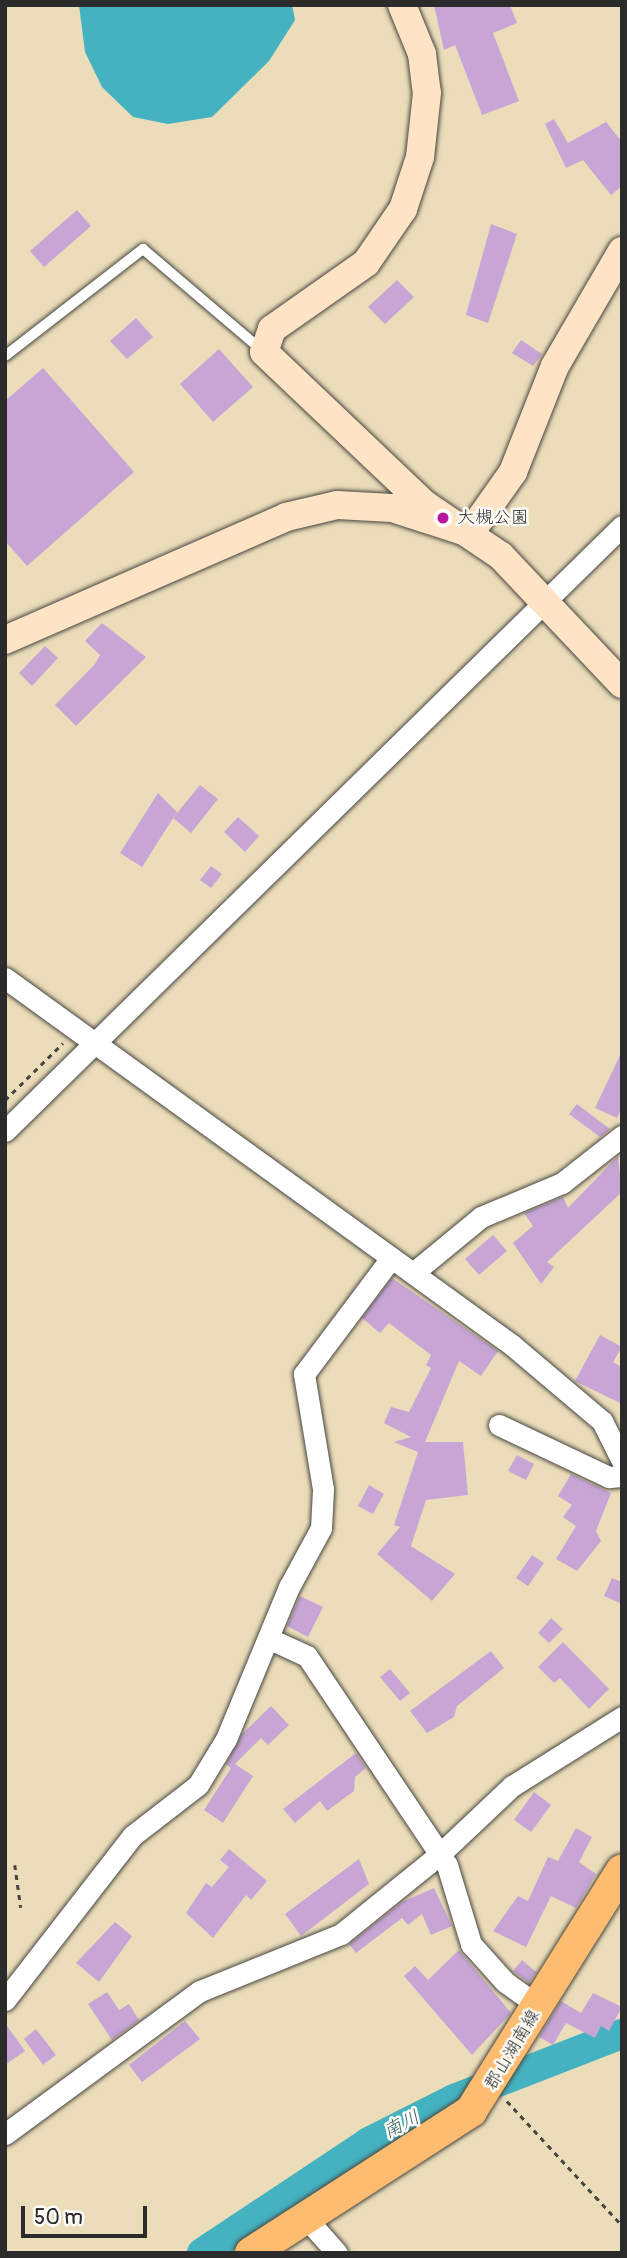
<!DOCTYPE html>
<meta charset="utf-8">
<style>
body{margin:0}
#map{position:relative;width:627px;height:2258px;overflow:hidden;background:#ebddba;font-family:Pangolin,"Klee One",sans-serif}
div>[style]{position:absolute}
.water>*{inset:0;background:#44b2c0}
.river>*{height:30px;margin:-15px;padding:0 15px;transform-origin:15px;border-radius:15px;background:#44b2c0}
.building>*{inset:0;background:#c7a6d6}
.path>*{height:2.5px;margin-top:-1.25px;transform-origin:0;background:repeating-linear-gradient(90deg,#484640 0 5px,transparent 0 10px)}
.roads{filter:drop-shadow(0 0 2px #484640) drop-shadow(0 0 2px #484640)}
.lane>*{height:10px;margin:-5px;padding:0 5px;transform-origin:5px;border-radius:5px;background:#fff}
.street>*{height:21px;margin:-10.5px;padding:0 10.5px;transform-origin:10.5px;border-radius:10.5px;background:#fff}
.secondary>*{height:28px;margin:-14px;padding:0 14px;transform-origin:14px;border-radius:14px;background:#fee4c5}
.primary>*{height:32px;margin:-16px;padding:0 16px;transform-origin:16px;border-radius:16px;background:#fdbc6f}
.dots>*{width:19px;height:19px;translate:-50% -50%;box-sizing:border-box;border:4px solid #fdfcf7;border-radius:50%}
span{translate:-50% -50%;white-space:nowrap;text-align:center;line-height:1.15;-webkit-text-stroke:5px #fdfcf7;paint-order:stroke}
.poi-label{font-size:18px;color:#2b2b2b}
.left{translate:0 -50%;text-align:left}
.street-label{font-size:18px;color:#2b2b2b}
.water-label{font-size:19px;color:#356167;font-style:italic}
.frame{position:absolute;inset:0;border:7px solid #2b2b2b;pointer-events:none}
.scale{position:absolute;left:21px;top:2206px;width:126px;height:32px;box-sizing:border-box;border:4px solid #2b2b2b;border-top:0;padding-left:9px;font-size:21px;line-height:24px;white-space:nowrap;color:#2b2b2b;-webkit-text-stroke:5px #fdfcf7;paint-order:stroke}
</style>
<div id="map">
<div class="water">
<i style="clip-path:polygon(79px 5px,292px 5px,295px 20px,269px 61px,212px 117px,168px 124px,133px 117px,102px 87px,85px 52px)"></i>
</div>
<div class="river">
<i style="left:202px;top:2253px;width:201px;rotate:-33.6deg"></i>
<i style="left:369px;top:2142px;width:95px;rotate:-26.8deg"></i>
<i style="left:454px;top:2099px;width:180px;rotate:-21.2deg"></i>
</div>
<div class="building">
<i style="clip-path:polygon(434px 5px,510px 5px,517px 23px,493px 33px,519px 101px,482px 115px,455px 45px,444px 50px)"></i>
<i style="clip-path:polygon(554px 119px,568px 143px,606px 122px,622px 142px,622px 186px,611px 195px,583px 160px,566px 168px,545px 124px)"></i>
<i style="clip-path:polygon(77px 210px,91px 226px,44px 267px,30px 251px)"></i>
<i style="clip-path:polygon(491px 224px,517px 234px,488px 323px,466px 315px)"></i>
<i style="clip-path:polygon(397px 280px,414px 297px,385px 324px,368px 307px)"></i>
<i style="clip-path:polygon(136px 318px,153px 337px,127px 359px,110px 341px)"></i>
<i style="clip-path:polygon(521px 340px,542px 354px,533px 366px,512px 353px)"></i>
<i style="clip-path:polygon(219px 349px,253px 387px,213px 422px,180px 384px)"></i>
<i style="clip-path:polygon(43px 368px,134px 472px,27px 566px,5px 541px,5px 401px)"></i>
<i style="clip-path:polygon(102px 623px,146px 657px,76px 726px,55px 705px,95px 664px,100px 655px,85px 641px)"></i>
<i style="clip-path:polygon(45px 646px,58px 658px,32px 686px,19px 673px)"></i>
<i style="clip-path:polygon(200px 785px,218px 799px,191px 833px,173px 818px)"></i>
<i style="clip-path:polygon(158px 793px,177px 812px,142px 867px,120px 853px)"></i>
<i style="clip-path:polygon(238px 817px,259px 836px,245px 852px,224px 832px)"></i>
<i style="clip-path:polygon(211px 866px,222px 874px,211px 888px,200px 880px)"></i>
<i style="clip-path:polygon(622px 1051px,622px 1108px,617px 1118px,595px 1108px)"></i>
<i style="clip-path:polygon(577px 1104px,610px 1129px,600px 1137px,569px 1114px)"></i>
<i style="clip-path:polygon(618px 1156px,622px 1192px,547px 1262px,554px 1267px,541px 1284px,513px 1243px,533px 1226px,524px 1213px,563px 1197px,568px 1208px)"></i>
<i style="clip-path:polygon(493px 1235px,507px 1251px,479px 1275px,465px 1259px)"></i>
<i style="clip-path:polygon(392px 1278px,498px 1351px,481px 1376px,459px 1361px,425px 1442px,463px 1442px,468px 1495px,426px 1500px,411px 1546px,455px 1574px,432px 1601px,377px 1554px,400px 1527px,394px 1525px,418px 1452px,394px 1442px,411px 1437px,384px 1423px,391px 1407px,409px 1412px,431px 1368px,426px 1365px,431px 1355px,389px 1323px,380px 1333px,362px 1318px)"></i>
<i style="clip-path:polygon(600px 1335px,622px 1347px,613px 1362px,622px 1367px,622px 1404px,575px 1381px)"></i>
<i style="clip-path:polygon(517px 1455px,534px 1464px,526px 1480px,508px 1471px)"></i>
<i style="clip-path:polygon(571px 1474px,611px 1493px,596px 1531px,601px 1541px,577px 1571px,556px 1559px,576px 1526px,563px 1517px,572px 1505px,558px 1496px)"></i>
<i style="clip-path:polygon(369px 1485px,384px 1494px,373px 1514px,358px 1506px)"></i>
<i style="clip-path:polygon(532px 1555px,544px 1563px,528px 1586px,516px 1578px)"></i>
<i style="clip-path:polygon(612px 1578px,622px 1582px,622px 1604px,604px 1596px)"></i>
<i style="clip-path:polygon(300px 1596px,323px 1607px,308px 1637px,287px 1626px)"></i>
<i style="clip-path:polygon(551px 1618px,563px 1629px,549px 1643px,538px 1633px)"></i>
<i style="clip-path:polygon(563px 1642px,609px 1689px,589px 1709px,560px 1678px,554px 1683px,538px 1667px)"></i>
<i style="clip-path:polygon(491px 1651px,504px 1668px,457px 1706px,454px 1717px,427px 1733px,410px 1711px)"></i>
<i style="clip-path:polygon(390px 1669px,410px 1693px,400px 1701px,380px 1677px)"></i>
<i style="clip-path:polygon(271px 1706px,289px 1725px,268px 1745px,261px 1738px,235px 1764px,253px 1776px,223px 1823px,204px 1810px,231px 1768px,226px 1764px,242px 1734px)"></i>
<i style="clip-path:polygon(356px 1753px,366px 1768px,355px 1777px,354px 1791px,327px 1811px,320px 1801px,295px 1823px,283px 1809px)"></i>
<i style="clip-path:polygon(534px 1792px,551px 1805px,531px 1832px,514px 1820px)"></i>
<i style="clip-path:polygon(576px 1828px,592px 1837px,579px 1862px,596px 1874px,576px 1908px,551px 1896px,526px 1947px,493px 1931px,518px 1896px,528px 1901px,548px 1857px,558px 1861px)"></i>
<i style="clip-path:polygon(229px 1849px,267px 1881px,251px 1900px,246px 1895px,213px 1938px,186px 1913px,206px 1883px,212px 1887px,229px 1867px,220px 1860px)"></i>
<i style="clip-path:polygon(359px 1859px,369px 1884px,301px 1936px,285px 1914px)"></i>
<i style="clip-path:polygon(434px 1888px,452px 1926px,431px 1935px,422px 1914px,408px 1925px,402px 1918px,356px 1953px,349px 1944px,402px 1902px)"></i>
<i style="clip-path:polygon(115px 1922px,132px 1936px,99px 1982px,76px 1963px)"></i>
<i style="clip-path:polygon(459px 1950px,511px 2013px,472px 2055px,404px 1976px,415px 1966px,428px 1980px)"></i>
<i style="clip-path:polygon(522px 1960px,536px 1972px,529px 1983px,513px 1971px)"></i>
<i style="clip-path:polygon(107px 1992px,119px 2010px,129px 2004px,139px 2020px,112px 2040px,88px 2004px)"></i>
<i style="clip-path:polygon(593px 1993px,622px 2007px,609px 2031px,601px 2026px,595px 2038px,566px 2023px,553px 2045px,539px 2037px,561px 2001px,581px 2013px)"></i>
<i style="clip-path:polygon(185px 2021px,200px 2039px,142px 2082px,129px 2065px)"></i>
<i style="clip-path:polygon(5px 2023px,25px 2051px,5px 2065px)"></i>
<i style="clip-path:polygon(36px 2029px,56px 2055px,43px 2065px,24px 2039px)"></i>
</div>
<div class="path">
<i style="left:5px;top:1100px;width:81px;rotate:-44.5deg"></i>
<i style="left:15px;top:1865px;width:43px;rotate:82.1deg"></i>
<i style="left:507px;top:2101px;width:169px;rotate:47.2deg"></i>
</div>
<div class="roads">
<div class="lane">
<i style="left:5px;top:356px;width:175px;rotate:-37.8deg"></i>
<i style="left:143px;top:249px;width:157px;rotate:40.4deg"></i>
</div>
<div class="street">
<i style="left:5px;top:978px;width:626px;rotate:35.9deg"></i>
<i style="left:512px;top:1345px;width:118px;rotate:40.2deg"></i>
<i style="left:602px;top:1421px;width:45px;rotate:63.4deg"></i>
<i style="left:5px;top:1131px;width:864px;rotate:-44.44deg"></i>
<i style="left:413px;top:1273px;width:88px;rotate:-39.5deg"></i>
<i style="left:481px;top:1217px;width:88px;rotate:-22.8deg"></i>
<i style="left:562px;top:1183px;width:76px;rotate:-38.1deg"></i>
<i style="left:499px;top:1425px;width:122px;rotate:25.3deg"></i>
<i style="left:609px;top:1477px;width:13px;rotate:-4deg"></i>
<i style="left:270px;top:1639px;width:41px;rotate:24.7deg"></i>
<i style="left:307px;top:1656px;width:252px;rotate:56.2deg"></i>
<i style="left:447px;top:1865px;width:83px;rotate:73.1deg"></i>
<i style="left:471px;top:1944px;width:51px;rotate:48.2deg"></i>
<i style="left:505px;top:1982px;width:43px;rotate:35.5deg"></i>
<i style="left:5px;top:2000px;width:207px;rotate:-52.2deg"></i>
<i style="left:132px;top:1836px;width:83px;rotate:-37.7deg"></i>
<i style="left:198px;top:1785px;width:54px;rotate:-58.7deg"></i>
<i style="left:226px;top:1739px;width:165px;rotate:-67.5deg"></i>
<i style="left:289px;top:1587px;width:67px;rotate:-61.5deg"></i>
<i style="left:321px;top:1528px;width:39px;rotate:-87deg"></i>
<i style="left:323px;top:1489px;width:117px;rotate:-99.4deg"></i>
<i style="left:304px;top:1374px;width:145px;rotate:-53.1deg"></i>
<i style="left:5px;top:2134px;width:242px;rotate:-36.3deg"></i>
<i style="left:200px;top:1991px;width:152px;rotate:-22deg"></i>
<i style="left:341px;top:1934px;width:127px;rotate:-38.9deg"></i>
<i style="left:440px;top:1854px;width:99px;rotate:-43.4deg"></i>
<i style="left:512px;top:1786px;width:130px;rotate:-32.1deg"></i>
<i style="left:305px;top:2217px;width:48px;rotate:48.4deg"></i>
</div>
<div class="secondary">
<i style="left:402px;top:5px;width:53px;rotate:67.8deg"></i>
<i style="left:422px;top:54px;width:39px;rotate:83deg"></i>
<i style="left:427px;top:93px;width:64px;rotate:96.2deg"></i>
<i style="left:420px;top:157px;width:55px;rotate:108.1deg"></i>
<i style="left:403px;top:209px;width:65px;rotate:124.4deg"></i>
<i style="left:366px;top:263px;width:115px;rotate:144.9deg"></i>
<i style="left:272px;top:329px;width:24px;rotate:109deg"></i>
<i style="left:264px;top:352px;width:221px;rotate:43.5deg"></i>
<i style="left:424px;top:504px;width:93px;rotate:34deg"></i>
<i style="left:501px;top:556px;width:176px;rotate:46.6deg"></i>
<i style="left:5px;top:640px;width:307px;rotate:-23.6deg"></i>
<i style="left:286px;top:517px;width:52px;rotate:-13.2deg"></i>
<i style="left:337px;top:505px;width:55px;rotate:3.1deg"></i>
<i style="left:392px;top:508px;width:82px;rotate:17.8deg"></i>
<i style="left:470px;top:533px;width:75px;rotate:-54.8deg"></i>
<i style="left:513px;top:472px;width:114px;rotate:-68.4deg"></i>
<i style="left:555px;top:366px;width:133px;rotate:-59.8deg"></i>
</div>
<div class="primary">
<i style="left:251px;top:2253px;width:262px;rotate:-32.8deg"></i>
<i style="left:471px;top:2111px;width:284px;rotate:-57.9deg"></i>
</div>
</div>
<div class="dots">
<i style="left:443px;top:518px;background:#b5179e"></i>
</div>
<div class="poi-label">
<span class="left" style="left:457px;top:518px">大槻公園</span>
</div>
<div class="street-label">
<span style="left:513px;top:2050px;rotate:-59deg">郡山湖南線</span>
</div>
<div class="water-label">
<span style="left:402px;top:2125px;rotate:-27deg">南川</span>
</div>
<div class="frame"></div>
<div class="scale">50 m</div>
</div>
